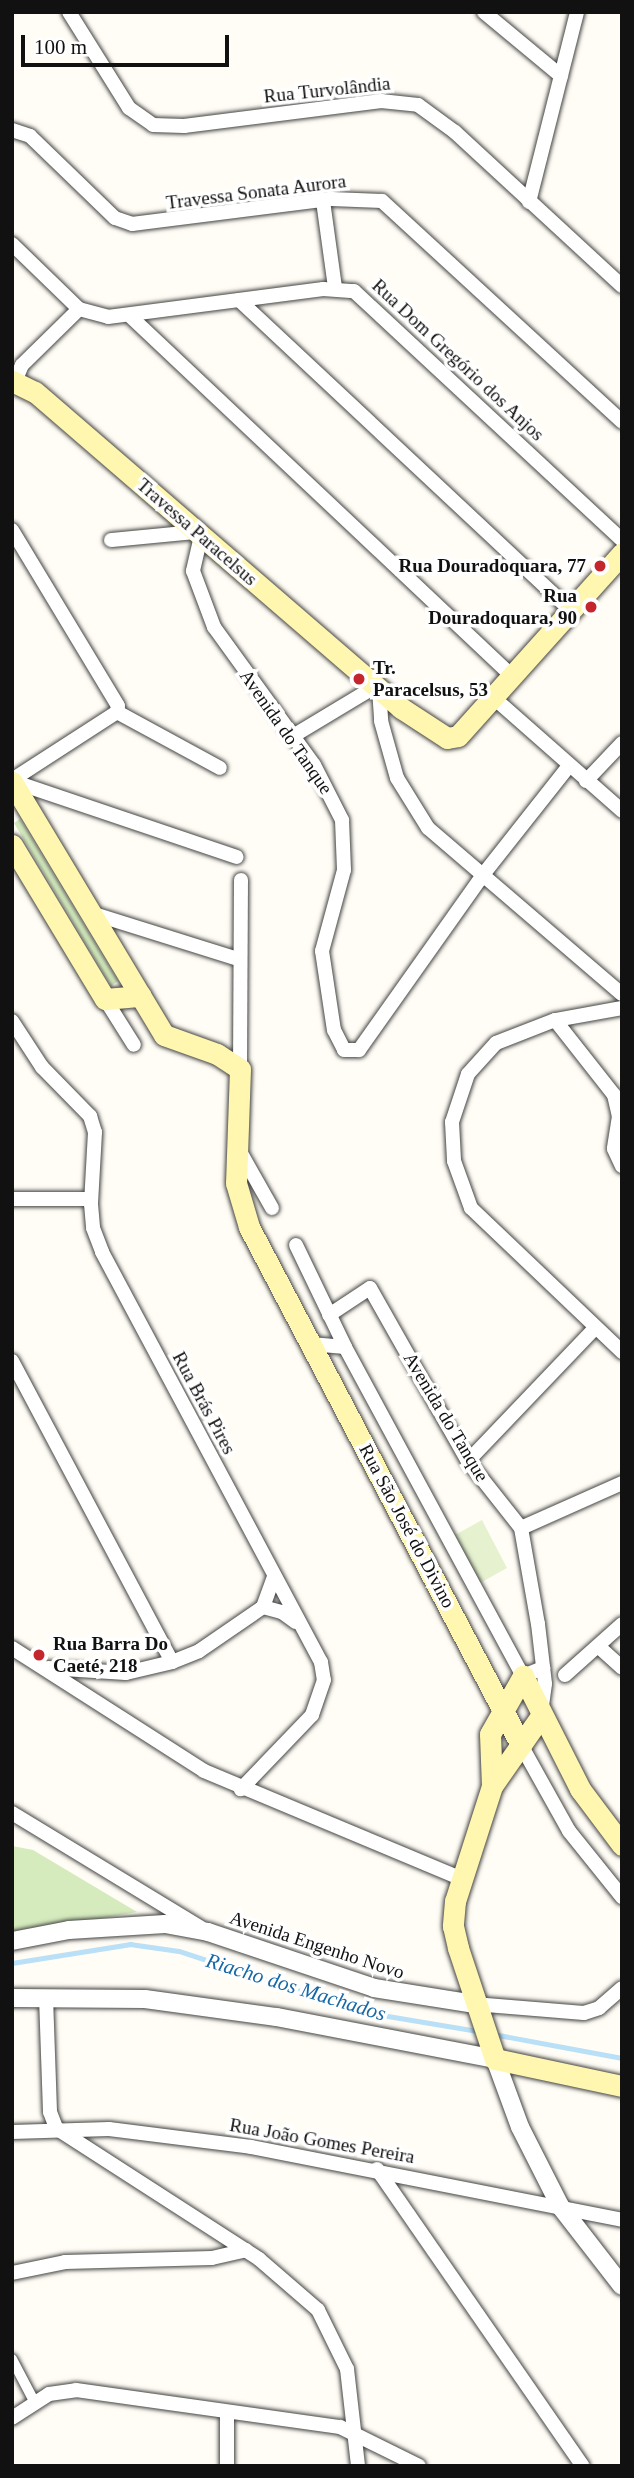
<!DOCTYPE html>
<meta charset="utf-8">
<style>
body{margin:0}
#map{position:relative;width:634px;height:2478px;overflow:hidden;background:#fffdf5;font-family:"Times New Roman",serif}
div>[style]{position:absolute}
.green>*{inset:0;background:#d5ebbd}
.pitch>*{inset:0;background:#e6f2cf}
.stream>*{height:4.5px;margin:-2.25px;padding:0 2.25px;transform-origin:2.25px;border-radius:2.25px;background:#b9e0f7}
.roads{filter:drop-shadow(0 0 2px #444) drop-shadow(0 0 2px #444)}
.pedestrian>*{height:10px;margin:-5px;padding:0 5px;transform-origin:5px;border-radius:5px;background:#fff}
.minor>*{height:14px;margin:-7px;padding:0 7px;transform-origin:7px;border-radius:7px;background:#fff}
.tertiary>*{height:18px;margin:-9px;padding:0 9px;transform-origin:9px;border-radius:9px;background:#fff}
.secondary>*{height:21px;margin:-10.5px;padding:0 10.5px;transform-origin:10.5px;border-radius:10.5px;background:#fff6b0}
.dots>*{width:19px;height:19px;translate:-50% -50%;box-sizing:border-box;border:4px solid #fff;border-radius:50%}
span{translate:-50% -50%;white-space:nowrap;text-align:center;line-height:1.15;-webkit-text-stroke:7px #fff;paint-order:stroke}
.street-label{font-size:19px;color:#111}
.poi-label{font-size:19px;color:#111;font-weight:700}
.right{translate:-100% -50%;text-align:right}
.left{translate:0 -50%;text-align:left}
.water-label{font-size:21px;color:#1768a6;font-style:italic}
.frame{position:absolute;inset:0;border:14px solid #111;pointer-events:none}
.scale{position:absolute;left:21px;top:35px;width:208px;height:32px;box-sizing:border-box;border:4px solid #111;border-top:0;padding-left:9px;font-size:21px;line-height:24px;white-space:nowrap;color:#111;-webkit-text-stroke:5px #fff;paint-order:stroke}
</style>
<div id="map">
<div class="green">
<i style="clip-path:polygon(20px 819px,118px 981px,111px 986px,14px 823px)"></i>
<i style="clip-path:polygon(12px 1846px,33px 1850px,137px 1912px,12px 1934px)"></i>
</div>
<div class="pitch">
<i style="clip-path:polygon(482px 1520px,507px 1568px,480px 1583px,455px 1535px)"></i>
</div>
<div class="stream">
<i style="left:12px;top:1963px;width:120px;rotate:-9.1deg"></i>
<i style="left:130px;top:1944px;width:49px;rotate:8.1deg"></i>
<i style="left:179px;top:1951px;width:195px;rotate:18.2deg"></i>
<i style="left:364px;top:2012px;width:116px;rotate:9.5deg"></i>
<i style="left:493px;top:2034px;width:131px;rotate:10.5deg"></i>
</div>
<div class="roads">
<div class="pedestrian">
<i style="left:12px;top:2359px;width:47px;rotate:62.4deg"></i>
</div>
<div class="minor">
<i style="left:69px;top:12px;width:113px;rotate:58deg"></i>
<i style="left:129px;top:108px;width:29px;rotate:35deg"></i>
<i style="left:153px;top:125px;width:31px;rotate:2deg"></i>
<i style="left:184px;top:126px;width:199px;rotate:-7.2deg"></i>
<i style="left:381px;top:101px;width:37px;rotate:6deg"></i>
<i style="left:418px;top:105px;width:46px;rotate:36.1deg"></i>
<i style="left:455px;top:132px;width:227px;rotate:42.7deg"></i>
<i style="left:484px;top:12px;width:100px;rotate:39.7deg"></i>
<i style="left:12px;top:130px;width:19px;rotate:18deg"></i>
<i style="left:30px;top:136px;width:118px;rotate:44deg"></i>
<i style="left:115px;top:218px;width:18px;rotate:19deg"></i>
<i style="left:132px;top:224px;width:201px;rotate:-7.2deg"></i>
<i style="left:331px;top:199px;width:51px;rotate:2.2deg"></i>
<i style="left:382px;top:201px;width:326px;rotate:42.6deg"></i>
<i style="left:323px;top:201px;width:88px;rotate:82.1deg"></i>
<i style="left:529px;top:202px;width:196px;rotate:-75.8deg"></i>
<i style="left:12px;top:244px;width:93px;rotate:44.1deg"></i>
<i style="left:79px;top:309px;width:30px;rotate:15deg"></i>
<i style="left:108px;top:317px;width:217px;rotate:-7.4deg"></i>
<i style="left:323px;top:289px;width:31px;rotate:4deg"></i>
<i style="left:354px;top:291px;width:366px;rotate:42.9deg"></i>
<i style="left:239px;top:300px;width:455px;rotate:43.1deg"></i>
<i style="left:130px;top:316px;width:525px;rotate:43.3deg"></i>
<i style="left:15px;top:382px;width:18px;rotate:-68deg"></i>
<i style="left:22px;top:365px;width:80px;rotate:-44.5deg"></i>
<i style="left:12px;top:530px;width:205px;rotate:58.9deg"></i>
<i style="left:118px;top:706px;width:6px;rotate:99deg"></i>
<i style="left:201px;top:536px;width:36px;rotate:103deg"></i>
<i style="left:193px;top:571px;width:60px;rotate:69.4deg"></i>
<i style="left:214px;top:627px;width:170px;rotate:54.1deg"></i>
<i style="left:314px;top:765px;width:62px;rotate:63deg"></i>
<i style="left:342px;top:820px;width:50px;rotate:87.7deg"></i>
<i style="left:344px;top:870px;width:84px;rotate:105.2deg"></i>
<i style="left:322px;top:951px;width:80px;rotate:81.4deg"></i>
<i style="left:334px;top:1030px;width:22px;rotate:63deg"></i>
<i style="left:344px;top:1050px;width:15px"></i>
<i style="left:359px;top:1050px;width:213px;rotate:-54.7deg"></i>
<i style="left:482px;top:876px;width:140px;rotate:-51.7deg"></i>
<i style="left:111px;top:540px;width:85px;rotate:-5.4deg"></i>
<i style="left:379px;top:689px;width:32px;rotate:86deg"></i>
<i style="left:381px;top:721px;width:59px;rotate:74.3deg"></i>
<i style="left:397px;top:778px;width:59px;rotate:58.2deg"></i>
<i style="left:428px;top:828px;width:255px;rotate:40.6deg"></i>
<i style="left:494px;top:698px;width:171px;rotate:41.4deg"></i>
<i style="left:117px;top:712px;width:117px;rotate:28.5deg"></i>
<i style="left:293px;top:736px;width:97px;rotate:-31.1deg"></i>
<i style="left:12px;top:780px;width:125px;rotate:-32.9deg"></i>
<i style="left:12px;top:781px;width:237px;rotate:18.7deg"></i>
<i style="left:586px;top:781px;width:52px;rotate:-46.5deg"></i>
<i style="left:91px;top:913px;width:154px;rotate:17.4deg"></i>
<i style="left:105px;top:999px;width:54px;rotate:57.8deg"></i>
<i style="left:622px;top:1008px;width:68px;rotate:169.8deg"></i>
<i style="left:555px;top:1020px;width:63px;rotate:158.7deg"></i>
<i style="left:496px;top:1043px;width:42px;rotate:132.1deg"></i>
<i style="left:468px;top:1074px;width:51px;rotate:108.4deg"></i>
<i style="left:452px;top:1122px;width:39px;rotate:87deg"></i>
<i style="left:454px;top:1161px;width:50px;rotate:70.1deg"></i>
<i style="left:471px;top:1208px;width:209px;rotate:43.6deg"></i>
<i style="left:555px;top:1020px;width:95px;rotate:51.8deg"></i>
<i style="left:614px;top:1095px;width:22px;rotate:77deg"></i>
<i style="left:619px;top:1116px;width:33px;rotate:99deg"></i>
<i style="left:614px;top:1149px;width:19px;rotate:65deg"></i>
<i style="left:12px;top:1021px;width:55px;rotate:56.9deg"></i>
<i style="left:42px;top:1067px;width:69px;rotate:45.6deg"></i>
<i style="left:90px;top:1116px;width:17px;rotate:73deg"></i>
<i style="left:95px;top:1132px;width:72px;rotate:93.2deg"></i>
<i style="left:91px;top:1204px;width:24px;rotate:85deg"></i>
<i style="left:93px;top:1228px;width:26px;rotate:69deg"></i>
<i style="left:102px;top:1252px;width:465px;rotate:61.9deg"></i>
<i style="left:321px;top:1662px;width:18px;rotate:81deg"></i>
<i style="left:324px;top:1680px;width:37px;rotate:109deg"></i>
<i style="left:312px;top:1715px;width:103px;rotate:133.8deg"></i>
<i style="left:240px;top:1069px;width:189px;rotate:-89.7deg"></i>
<i style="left:238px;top:1148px;width:69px;rotate:60.5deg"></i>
<i style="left:12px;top:1199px;width:79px"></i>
<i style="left:296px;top:1245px;width:113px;rotate:64.3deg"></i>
<i style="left:345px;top:1347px;width:374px;rotate:61.6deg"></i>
<i style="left:523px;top:1676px;width:22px;rotate:-22deg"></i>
<i style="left:329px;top:1315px;width:49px;rotate:-33.4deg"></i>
<i style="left:370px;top:1288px;width:199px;rotate:60.5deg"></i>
<i style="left:468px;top:1461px;width:85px;rotate:51.7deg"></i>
<i style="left:521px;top:1528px;width:97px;rotate:80deg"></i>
<i style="left:538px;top:1624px;width:60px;rotate:83.3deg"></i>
<i style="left:545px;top:1684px;width:27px;rotate:98deg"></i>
<i style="left:311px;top:1344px;width:34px;rotate:5deg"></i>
<i style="left:12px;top:1361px;width:341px;rotate:62deg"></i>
<i style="left:468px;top:1461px;width:185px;rotate:-46.3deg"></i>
<i style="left:521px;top:1528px;width:111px;rotate:-24deg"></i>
<i style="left:263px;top:1607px;width:20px;rotate:15deg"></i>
<i style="left:282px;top:1612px;width:17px;rotate:36deg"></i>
<i style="left:599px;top:1647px;width:31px;rotate:42deg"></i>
<i style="left:12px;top:1648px;width:228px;rotate:32.6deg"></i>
<i style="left:204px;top:1771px;width:280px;rotate:22.7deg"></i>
<i style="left:48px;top:1668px;width:78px;rotate:3.7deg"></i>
<i style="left:126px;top:1673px;width:47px;rotate:-13.4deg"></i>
<i style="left:172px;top:1662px;width:29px;rotate:-22deg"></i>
<i style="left:199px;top:1651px;width:78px;rotate:-34.5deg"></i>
<i style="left:263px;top:1607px;width:32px;rotate:-70deg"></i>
<i style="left:565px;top:1675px;width:76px;rotate:-41.8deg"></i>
<i style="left:521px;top:1745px;width:98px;rotate:60.8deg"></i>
<i style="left:569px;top:1831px;width:85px;rotate:51.2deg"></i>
<i style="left:12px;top:1813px;width:221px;rotate:31.3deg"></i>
<i style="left:46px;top:1997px;width:115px;rotate:88deg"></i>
<i style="left:50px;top:2112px;width:17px;rotate:69deg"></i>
<i style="left:56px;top:2128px;width:242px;rotate:32.8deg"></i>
<i style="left:259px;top:2259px;width:78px;rotate:40.8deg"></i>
<i style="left:318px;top:2310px;width:66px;rotate:63.8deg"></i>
<i style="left:347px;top:2369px;width:98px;rotate:83.5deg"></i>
<i style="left:474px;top:2004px;width:110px;rotate:4.7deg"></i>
<i style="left:584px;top:2013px;width:16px;rotate:-18deg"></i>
<i style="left:599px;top:2008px;width:30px;rotate:-41deg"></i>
<i style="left:12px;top:2132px;width:97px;rotate:-1.8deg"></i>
<i style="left:109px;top:2129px;width:143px;rotate:7.2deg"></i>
<i style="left:251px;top:2147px;width:378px;rotate:11.1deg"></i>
<i style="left:377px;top:2169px;width:361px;rotate:55.3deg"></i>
<i style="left:12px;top:2273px;width:54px;rotate:-11.7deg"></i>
<i style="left:65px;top:2262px;width:147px;rotate:-1.6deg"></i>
<i style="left:212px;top:2258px;width:35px;rotate:-13deg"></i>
<i style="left:227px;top:2414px;width:52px;rotate:90deg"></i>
<i style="left:12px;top:2418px;width:44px;rotate:-33deg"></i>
<i style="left:49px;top:2394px;width:27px;rotate:-8deg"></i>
<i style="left:76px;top:2390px;width:267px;rotate:8deg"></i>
<i style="left:340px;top:2427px;width:88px;rotate:26.3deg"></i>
</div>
<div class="tertiary">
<i style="left:12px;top:1941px;width:58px;rotate:-10.9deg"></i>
<i style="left:69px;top:1930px;width:96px;rotate:-3.6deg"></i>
<i style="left:165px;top:1924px;width:44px;rotate:10.5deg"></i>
<i style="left:208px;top:1932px;width:175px;rotate:18.6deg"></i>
<i style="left:374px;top:1988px;width:101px;rotate:9.1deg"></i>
<i style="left:12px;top:1998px;width:133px;rotate:0.4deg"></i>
<i style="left:145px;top:1999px;width:133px;rotate:7.8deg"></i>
<i style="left:277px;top:2017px;width:222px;rotate:10.9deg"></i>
<i style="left:495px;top:2059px;width:72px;rotate:69.8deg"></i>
<i style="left:520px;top:2127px;width:89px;rotate:63.1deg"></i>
<i style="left:560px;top:2206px;width:101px;rotate:52.2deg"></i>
</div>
<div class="secondary">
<i style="left:12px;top:381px;width:25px;rotate:26deg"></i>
<i style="left:35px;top:392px;width:484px;rotate:40.8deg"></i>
<i style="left:401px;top:708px;width:55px;rotate:33.1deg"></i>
<i style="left:447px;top:738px;width:11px;rotate:-10deg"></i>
<i style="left:458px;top:736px;width:246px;rotate:-48.1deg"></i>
<i style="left:12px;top:782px;width:295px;rotate:59deg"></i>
<i style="left:164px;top:1035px;width:56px;rotate:19.7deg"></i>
<i style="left:217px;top:1054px;width:27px;rotate:33deg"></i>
<i style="left:240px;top:1069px;width:114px;rotate:92deg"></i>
<i style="left:236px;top:1183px;width:46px;rotate:73.5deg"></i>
<i style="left:249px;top:1227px;width:585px;rotate:62.3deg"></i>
<i style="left:12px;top:845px;width:180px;rotate:58.9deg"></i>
<i style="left:105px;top:999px;width:36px;rotate:-5deg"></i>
<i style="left:523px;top:1676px;width:127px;rotate:63.2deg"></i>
<i style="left:580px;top:1789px;width:70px;rotate:53.1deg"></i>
<i style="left:541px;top:1716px;width:85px;rotate:125deg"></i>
<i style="left:492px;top:1786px;width:121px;rotate:107.8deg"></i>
<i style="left:455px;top:1901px;width:25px;rotate:95deg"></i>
<i style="left:453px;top:1926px;width:23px;rotate:77deg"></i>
<i style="left:458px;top:1948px;width:117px;rotate:71.6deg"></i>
<i style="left:495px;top:2059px;width:130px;rotate:12deg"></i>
<i style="left:492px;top:1786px;width:52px;rotate:-92.2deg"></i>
<i style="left:490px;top:1734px;width:67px;rotate:-60.4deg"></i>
</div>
</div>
<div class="dots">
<i style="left:600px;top:566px;background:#c4262e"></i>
<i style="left:591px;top:607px;background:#c4262e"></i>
<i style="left:359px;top:679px;background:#c4262e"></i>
<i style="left:39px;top:1655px;background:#c4262e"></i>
</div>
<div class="street-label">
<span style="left:327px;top:90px;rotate:-6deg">Rua Turvolândia</span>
<span style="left:256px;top:192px;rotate:-7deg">Travessa Sonata Aurora</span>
<span style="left:458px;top:360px;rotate:43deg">Rua Dom Gregório dos Anjos</span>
<span style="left:197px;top:532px;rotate:41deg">Travessa Paracelsus</span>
<span style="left:286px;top:732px;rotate:55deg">Avenida do Tanque</span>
<span style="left:204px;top:1403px;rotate:62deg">Rua Brás Pires</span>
<span style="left:446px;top:1417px;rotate:59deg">Avenida do Tanque</span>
<span style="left:407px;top:1526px;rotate:62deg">Rua São José do Divino</span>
<span style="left:317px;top:1945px;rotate:18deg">Avenida Engenho Novo</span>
<span style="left:322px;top:2141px;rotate:10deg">Rua João Gomes Pereira</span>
</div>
<div class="poi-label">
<span class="right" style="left:586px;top:566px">Rua Douradoquara, 77</span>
<span class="right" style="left:577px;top:607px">Rua<br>Douradoquara, 90</span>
<span class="left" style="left:373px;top:679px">Tr.<br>Paracelsus, 53</span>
<span class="left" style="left:53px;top:1655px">Rua Barra Do<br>Caeté, 218</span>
</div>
<div class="water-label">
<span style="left:296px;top:1987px;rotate:17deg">Riacho dos Machados</span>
</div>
<div class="frame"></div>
<div class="scale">100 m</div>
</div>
